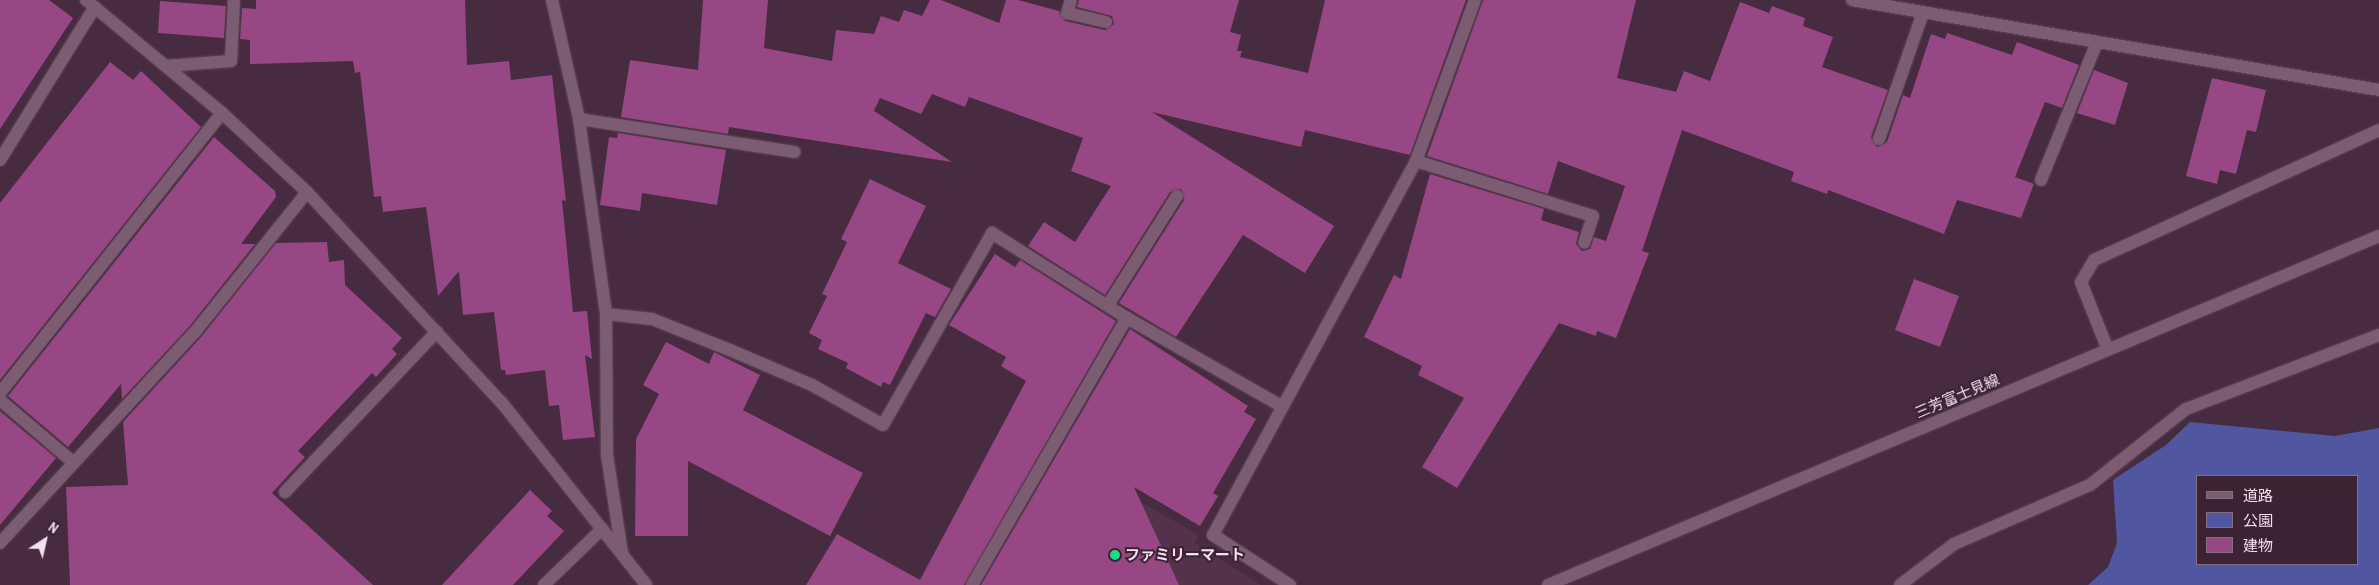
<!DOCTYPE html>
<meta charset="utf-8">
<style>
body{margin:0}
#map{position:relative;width:2379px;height:585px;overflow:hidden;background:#472b40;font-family:"Archivo Narrow","Noto Sans JP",sans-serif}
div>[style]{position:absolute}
.built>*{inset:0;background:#54324b}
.green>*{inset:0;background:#5057a0}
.building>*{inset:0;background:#974784}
.roads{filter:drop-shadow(0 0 1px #60485a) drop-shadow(0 0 1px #60485a)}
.lane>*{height:12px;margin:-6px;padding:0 6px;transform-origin:6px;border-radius:6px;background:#7b5c72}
.street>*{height:12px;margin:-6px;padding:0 6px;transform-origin:6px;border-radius:6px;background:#7b5c72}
.secondary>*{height:12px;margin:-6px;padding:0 6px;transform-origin:6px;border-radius:6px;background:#7b5c72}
.dots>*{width:14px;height:14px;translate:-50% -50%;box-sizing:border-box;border:2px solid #3c2235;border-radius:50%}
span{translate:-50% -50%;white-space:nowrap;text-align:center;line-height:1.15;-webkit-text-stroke:4px #3c2235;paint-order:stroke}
.street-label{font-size:15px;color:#f3e0ed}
.poi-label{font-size:15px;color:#f3e0ed;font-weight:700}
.left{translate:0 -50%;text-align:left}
.legend{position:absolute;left:2196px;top:475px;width:162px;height:90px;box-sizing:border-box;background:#3c2235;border:1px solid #856e7f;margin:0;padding:6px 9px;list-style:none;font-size:15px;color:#f3e0ed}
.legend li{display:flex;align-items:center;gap:10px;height:25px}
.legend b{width:25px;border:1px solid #856e7f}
.north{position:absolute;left:20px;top:515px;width:50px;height:50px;-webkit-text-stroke:4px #3c2235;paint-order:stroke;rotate:35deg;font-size:14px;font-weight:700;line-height:20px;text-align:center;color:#f3e0ed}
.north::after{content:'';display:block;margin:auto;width:18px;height:22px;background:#f3e0ed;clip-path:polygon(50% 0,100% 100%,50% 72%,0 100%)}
</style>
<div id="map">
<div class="built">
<i style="clip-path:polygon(1100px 479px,1199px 535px,1195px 543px,1261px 585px,1044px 585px)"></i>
</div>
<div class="green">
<i style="clip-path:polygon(evenodd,2190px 422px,2335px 436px,2379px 428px,2379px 585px,2088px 585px,2108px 567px,2117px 543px,2113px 480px,2166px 445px,2190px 422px,2198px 476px,2358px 476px,2358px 564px,2198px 564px,2198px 476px)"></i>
</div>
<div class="building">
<i style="clip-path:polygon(0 0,49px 0,73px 18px,0 129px)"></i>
<i style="clip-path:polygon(256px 0,465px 0,467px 65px,509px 61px,511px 80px,552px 75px,566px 201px,562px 200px,573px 312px,587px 311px,592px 359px,585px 355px,595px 437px,563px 440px,559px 405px,549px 406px,545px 370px,506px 375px,505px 370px,501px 370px,494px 312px,463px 315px,459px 271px,438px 296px,426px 207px,383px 212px,381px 196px,374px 197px,360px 72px,355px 73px,353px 61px,250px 64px,250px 40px,240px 39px,242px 8px,256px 9px)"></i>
<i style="clip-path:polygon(703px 0,768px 0,764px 48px,832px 61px,836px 30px,874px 34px,881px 16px,899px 22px,904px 10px,922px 16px,930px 0,941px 0,999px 23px,1006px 0,1018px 0,1059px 11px,1065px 21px,1105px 30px,1114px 24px,1112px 16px,1077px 7px,1079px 0,1239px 0,1230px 32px,1241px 35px,1237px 51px,1242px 51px,1240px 57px,1308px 73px,1325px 0,1466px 0,1410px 155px,1305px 130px,1301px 147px,1152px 112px,1334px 226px,1305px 273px,1243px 235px,1176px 337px,1119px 303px,1184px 200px,1181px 189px,1170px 192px,1105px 295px,1028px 246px,1044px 222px,1075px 242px,1111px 186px,1071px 171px,1083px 138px,969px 97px,965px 107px,932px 94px,921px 114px,880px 98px,874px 111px,952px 162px,729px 127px,728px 134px,621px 117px,630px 60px,698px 70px)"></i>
<i style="clip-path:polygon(1483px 0,1636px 0,1617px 78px,1676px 92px,1684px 71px,1710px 81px,1740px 2px,1769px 13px,1772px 6px,1805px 18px,1803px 26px,1833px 37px,1822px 67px,1888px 90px,1871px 137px,1877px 147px,1887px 142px,1903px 95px,1910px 98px,1931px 34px,1945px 39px,1947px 33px,2012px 55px,2017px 42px,2079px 65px,2062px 108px,2045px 102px,2015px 177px,2034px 184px,2021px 218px,1957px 200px,1944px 234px,1828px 190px,1827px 194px,1791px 181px,1794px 172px,1682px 130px,1642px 251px,1649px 253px,1616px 338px,1597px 331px,1596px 336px,1559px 323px,1457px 488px,1422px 467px,1464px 398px,1418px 375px,1422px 366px,1364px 337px,1394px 275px,1401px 279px,1430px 174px,1544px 209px,1541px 220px,1579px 232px,1576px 244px,1582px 251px,1590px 249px,1594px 237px,1606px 241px,1625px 186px,1558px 161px,1548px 194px,1427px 156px)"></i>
<i style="clip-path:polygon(160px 1px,226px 6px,224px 38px,158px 33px)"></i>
<i style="clip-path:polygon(110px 62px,133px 80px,141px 71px,201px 127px,0 380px,0 203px)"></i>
<i style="clip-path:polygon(2094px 70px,2128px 83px,2115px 125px,2077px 113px)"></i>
<i style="clip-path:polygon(2212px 78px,2266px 90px,2256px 132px,2247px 130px,2236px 174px,2220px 170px,2217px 184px,2186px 176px)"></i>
<i style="clip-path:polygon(618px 133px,726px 150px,717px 205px,642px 193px,640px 211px,600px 205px,609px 137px,617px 138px)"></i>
<i style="clip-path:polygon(214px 137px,275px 191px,276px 197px,241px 244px,255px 244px,189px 327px,122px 399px,121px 384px,68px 447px,8px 396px)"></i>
<i style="clip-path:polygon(870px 179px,926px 206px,898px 263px,951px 289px,935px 317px,926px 313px,890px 385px,883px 382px,881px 387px,846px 368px,848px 363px,818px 349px,822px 340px,809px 333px,827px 296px,822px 294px,847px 242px,841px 239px)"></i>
<i style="clip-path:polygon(327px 242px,329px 262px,344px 260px,345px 285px,402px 338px,392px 349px,397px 354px,376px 377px,372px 373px,298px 451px,305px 457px,272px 493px,373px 585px,70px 585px,66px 487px,128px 485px,123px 422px,201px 337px,276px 243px)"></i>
<i style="clip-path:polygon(995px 254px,1015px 267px,1020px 260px,1116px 321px,964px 585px,806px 585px,837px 534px,920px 580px,1026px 381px,1001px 366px,1006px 357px,949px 325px)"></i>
<i style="clip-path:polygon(1914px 279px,1959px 296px,1940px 347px,1895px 330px)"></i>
<i style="clip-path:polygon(1130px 329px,1248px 406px,1244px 412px,1256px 419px,1213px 493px,1218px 496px,1200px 526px,1134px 487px,1179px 585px,981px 585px)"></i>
<i style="clip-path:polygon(666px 342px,709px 364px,714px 352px,760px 375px,743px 410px,863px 473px,830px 536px,688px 461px,688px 536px,635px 536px,636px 439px,659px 394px,643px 385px)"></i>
<i style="clip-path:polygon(0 411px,56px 458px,0 525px)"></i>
<i style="clip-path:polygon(530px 490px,552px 511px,547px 516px,564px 531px,513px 585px,442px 585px)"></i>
</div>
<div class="roads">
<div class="lane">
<i style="left:1071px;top:0;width:14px;rotate:107deg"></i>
<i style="left:1067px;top:13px;width:40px;rotate:13deg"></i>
<i style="left:166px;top:66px;width:65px;rotate:-4.4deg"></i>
<i style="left:231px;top:61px;width:61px;rotate:-87.2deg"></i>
<i style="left:579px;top:119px;width:218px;rotate:8.7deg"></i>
<i style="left:1879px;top:139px;width:133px;rotate:-70.8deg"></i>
<i style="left:1416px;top:161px;width:185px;rotate:17.3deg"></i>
<i style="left:1593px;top:216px;width:28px;rotate:108deg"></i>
<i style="left:2041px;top:180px;width:149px;rotate:-67.9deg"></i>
<i style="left:1108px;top:305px;width:129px;rotate:-57.7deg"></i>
<i style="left:0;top:393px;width:357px;rotate:-51.6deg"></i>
<i style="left:0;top:400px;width:97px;rotate:40.4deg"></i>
<i style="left:285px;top:492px;width:221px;rotate:-46.6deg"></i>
<i style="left:972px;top:585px;width:309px;rotate:-59.9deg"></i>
</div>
<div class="street">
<i style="left:86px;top:0;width:177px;rotate:39.7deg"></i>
<i style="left:222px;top:113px;width:116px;rotate:42.9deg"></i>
<i style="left:307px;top:192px;width:287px;rotate:47.3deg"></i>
<i style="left:502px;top:403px;width:232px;rotate:51.6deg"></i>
<i style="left:552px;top:0;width:122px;rotate:77.2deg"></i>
<i style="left:579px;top:119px;width:197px;rotate:82.1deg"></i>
<i style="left:606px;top:314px;width:141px;rotate:89.6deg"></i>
<i style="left:607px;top:455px;width:99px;rotate:81.3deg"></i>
<i style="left:1852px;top:0;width:535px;rotate:9.69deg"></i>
<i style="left:0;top:160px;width:180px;rotate:-58.2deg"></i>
<i style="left:606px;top:314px;width:46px;rotate:6.2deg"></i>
<i style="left:652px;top:319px;width:84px;rotate:21.7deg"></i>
<i style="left:730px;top:350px;width:89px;rotate:23.1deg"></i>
<i style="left:812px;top:385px;width:81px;rotate:29.4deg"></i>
<i style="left:883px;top:425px;width:221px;rotate:-60.4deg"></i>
<i style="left:992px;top:233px;width:160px;rotate:32.2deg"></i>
<i style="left:1127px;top:318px;width:177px;rotate:29.7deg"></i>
<i style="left:2108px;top:350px;width:73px;rotate:-111.7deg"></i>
<i style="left:2081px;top:282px;width:26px;rotate:-59deg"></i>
<i style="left:2094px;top:260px;width:313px;rotate:-24.5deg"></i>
<i style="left:0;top:543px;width:287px;rotate:-47.3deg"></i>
<i style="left:195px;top:332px;width:179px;rotate:-51.3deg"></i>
<i style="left:544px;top:585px;width:81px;rotate:-44deg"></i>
<i style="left:1290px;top:585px;width:92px;rotate:-147deg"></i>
<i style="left:1213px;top:535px;width:426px;rotate:-61.5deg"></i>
<i style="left:1416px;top:161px;width:171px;rotate:-69.9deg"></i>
<i style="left:1900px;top:585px;width:68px;rotate:-37.2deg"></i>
<i style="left:1954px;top:544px;width:148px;rotate:-23.5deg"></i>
<i style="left:2090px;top:485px;width:122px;rotate:-38.4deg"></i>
<i style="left:2186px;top:409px;width:207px;rotate:-21deg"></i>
</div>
<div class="secondary">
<i style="left:1548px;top:585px;width:901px;rotate:-22.78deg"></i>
</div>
</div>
<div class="dots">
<i style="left:1115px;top:555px;background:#1ed888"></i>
</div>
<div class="street-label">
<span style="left:1957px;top:396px;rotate:-23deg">三芳富士見線</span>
</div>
<div class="poi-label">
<span class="left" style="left:1125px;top:555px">ファミリーマート</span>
</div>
<ul class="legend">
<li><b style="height:6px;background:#7b5c72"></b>道路</li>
<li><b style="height:14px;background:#5057a0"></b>公園</li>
<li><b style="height:14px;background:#974784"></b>建物</li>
</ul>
<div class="north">N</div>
</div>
